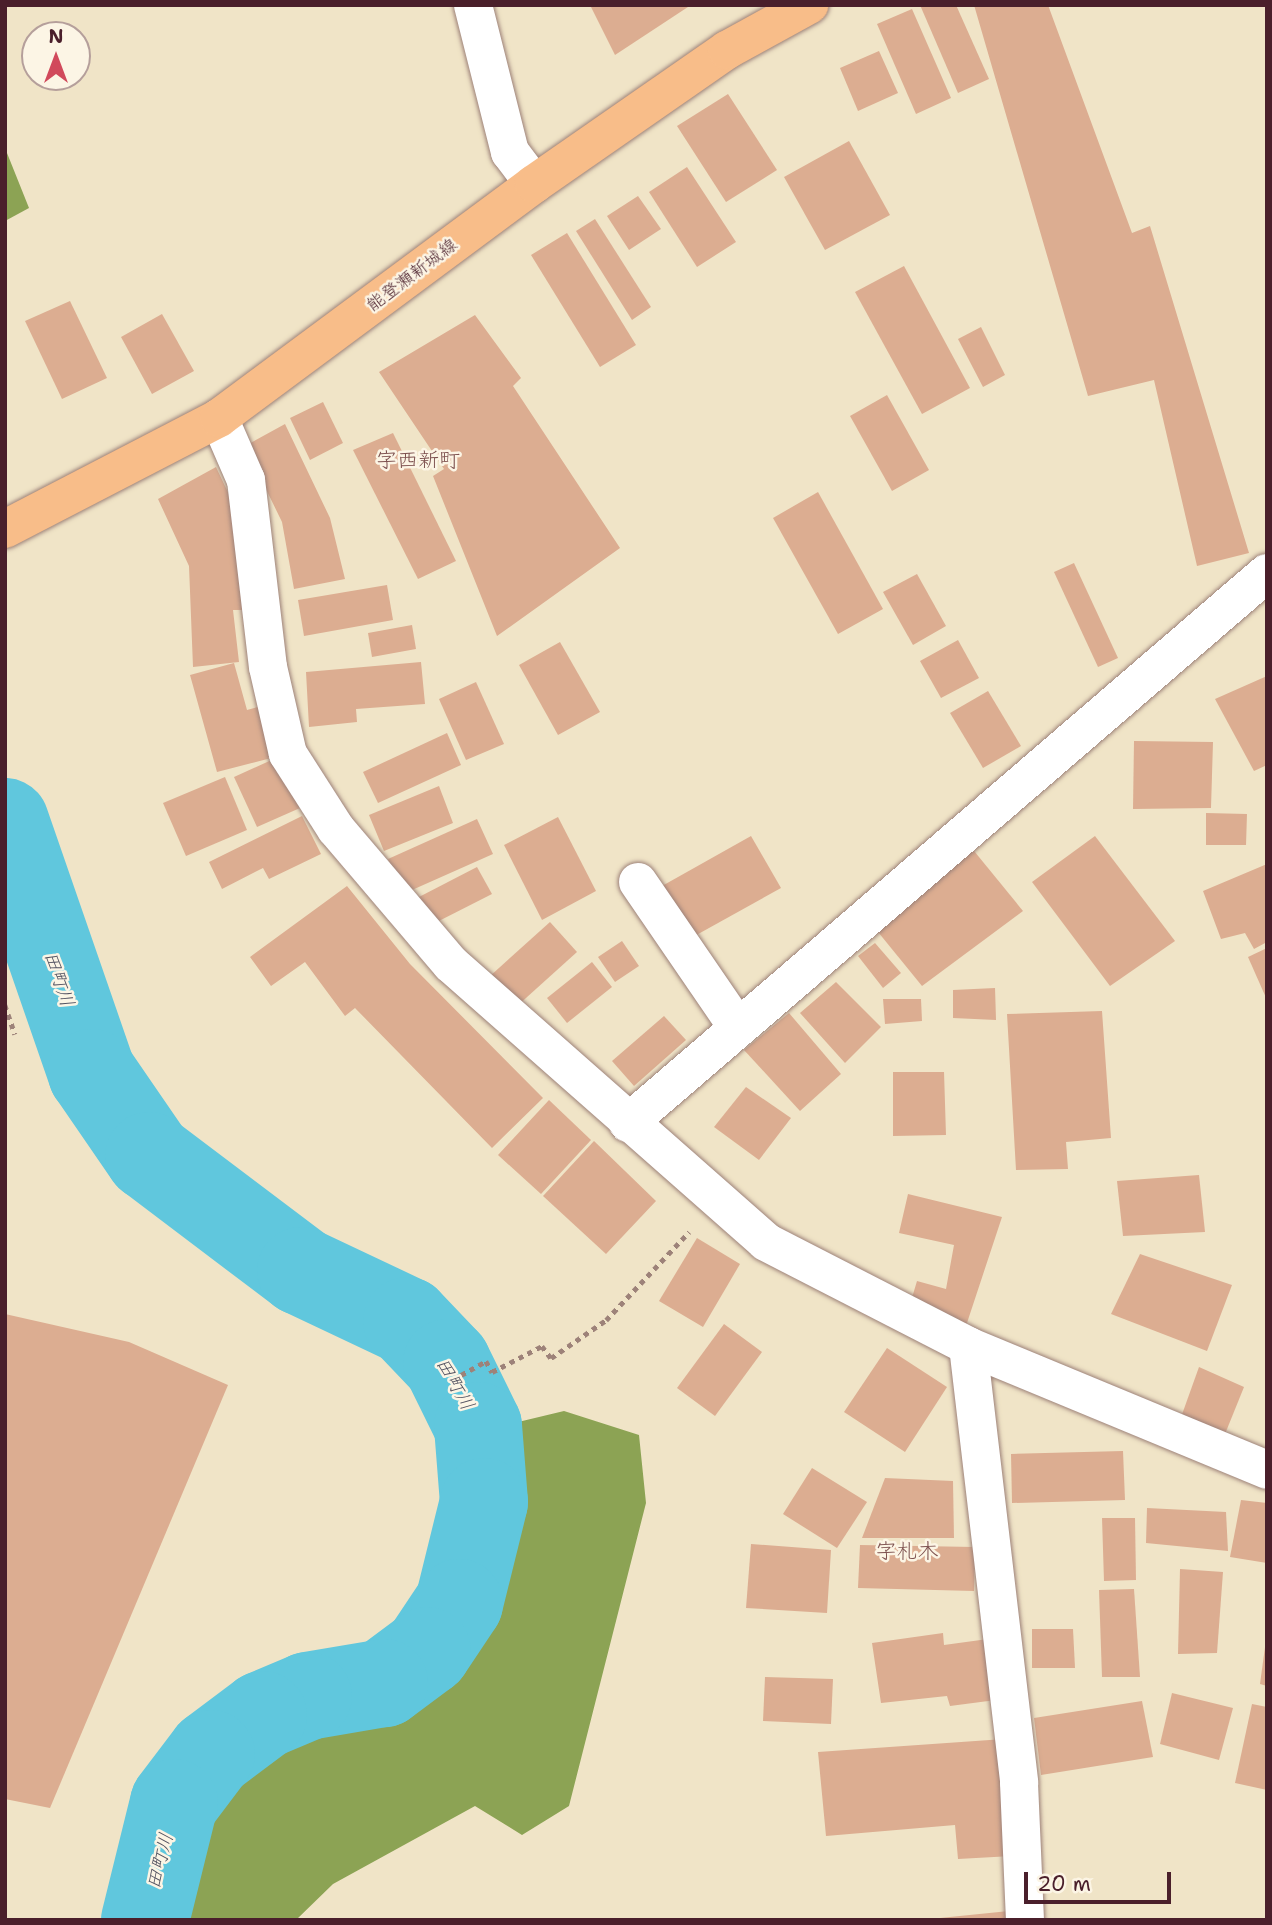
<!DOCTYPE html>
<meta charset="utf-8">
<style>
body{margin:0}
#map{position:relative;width:1272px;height:1925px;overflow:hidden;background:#f0e4c7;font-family:"Shantell Sans","Klee One",sans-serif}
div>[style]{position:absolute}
.forest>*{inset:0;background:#8ca354}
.river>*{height:88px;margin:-44px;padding:0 44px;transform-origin:44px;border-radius:44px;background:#60c7dd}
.building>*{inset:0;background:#dcad91}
.path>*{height:4.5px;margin-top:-2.25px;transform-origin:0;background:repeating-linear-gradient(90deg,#9d8279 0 5px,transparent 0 10px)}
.roads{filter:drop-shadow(0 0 2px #9d8279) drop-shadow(0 0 2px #9d8279)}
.minor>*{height:38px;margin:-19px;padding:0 19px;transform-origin:19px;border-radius:19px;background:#fff}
.major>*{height:38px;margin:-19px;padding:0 19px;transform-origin:19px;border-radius:19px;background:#f8bd89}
span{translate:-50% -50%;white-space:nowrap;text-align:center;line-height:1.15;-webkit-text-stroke:5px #fcf5e5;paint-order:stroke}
.street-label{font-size:18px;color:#4a1f2b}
.water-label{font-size:19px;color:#515160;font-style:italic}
.quarter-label{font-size:21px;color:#7d514f}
.frame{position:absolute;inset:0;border:7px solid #4a1f2b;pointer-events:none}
.north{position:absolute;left:21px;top:21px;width:70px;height:70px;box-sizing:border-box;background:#fcf5e5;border:2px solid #b59f9b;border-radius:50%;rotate:0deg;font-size:19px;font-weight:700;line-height:28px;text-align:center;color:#4a1f2b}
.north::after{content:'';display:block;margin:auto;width:24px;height:32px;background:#d1495b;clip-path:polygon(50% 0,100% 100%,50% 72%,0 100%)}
.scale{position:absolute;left:1024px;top:1872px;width:147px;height:32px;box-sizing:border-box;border:4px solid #4a1f2b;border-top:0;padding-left:9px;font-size:21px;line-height:24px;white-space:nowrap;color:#4a1f2b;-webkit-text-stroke:5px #fcf5e5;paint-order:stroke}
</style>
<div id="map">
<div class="forest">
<i style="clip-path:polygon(5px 148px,29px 208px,5px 221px)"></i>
<i style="clip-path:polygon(564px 1411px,639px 1435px,646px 1503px,569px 1806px,522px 1835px,475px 1806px,333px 1884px,296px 1920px,151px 1920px,180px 1806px,248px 1740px,368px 1699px,439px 1656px,478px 1587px,513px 1500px,514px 1423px)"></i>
</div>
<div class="river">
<i style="left:5px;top:822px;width:266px;rotate:70.9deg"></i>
<i style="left:92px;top:1073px;width:101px;rotate:55.5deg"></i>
<i style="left:149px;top:1156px;width:191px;rotate:37.1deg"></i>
<i style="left:301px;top:1271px;width:117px;rotate:25.3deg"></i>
<i style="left:407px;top:1321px;width:58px;rotate:46.4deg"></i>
<i style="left:447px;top:1363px;width:70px;rotate:63.8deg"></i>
<i style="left:478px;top:1426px;width:76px;rotate:85.5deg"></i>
<i style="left:484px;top:1502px;width:104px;rotate:103.9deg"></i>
<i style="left:459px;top:1603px;width:58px;rotate:123.7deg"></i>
<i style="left:427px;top:1651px;width:54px;rotate:143.3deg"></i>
<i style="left:384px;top:1683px;width:77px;rotate:170.3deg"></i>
<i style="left:308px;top:1696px;width:49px;rotate:157.1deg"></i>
<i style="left:263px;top:1715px;width:65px;rotate:143.1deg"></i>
<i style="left:211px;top:1754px;width:61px;rotate:127.1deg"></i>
<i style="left:174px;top:1803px;width:121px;rotate:103.9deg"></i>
</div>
<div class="building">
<i style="clip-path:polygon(590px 5px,691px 5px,615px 55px)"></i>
<i style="clip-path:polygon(920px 5px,956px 5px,989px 79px,958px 93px)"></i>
<i style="clip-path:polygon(974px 5px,1048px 5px,1132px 233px,1150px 226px,1249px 553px,1197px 566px,1154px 380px,1088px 396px)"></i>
<i style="clip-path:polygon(912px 9px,951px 98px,916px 114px,877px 24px)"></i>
<i style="clip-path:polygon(879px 51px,898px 93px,858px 111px,840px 68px)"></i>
<i style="clip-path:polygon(728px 94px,777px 170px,726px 202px,677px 126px)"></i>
<i style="clip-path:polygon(849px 141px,890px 215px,825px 250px,784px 177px)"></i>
<i style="clip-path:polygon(687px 167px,736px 242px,697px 267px,649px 192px)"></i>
<i style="clip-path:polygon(638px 196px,661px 229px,629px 250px,607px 216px)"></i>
<i style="clip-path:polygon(595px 219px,651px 307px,632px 320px,576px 231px)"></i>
<i style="clip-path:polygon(567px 233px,636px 345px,600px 367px,531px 255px)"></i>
<i style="clip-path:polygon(904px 266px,970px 388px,922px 414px,855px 292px)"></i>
<i style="clip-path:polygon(70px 301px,107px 378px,62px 399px,25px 321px)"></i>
<i style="clip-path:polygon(162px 314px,194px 371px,152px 394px,121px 337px)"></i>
<i style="clip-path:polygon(475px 315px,521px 378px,513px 386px,620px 548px,497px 636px,433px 476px,444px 469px,379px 372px)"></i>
<i style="clip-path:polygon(981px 327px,1005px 375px,983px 387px,958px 339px)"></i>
<i style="clip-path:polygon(887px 395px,929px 470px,892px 491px,850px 416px)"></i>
<i style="clip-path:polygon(323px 402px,343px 443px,310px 460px,290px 418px)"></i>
<i style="clip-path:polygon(285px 424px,330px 518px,345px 579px,294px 589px,282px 522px,245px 446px)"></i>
<i style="clip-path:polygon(393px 433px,456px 561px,418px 579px,353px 450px)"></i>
<i style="clip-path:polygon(216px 467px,250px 539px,255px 610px,233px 610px,239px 662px,193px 667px,189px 566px,158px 499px)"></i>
<i style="clip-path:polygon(818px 492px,883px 609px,838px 634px,773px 518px)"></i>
<i style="clip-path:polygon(1074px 563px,1118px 658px,1098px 667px,1054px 572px)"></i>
<i style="clip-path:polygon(917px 574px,946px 626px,913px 645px,883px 592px)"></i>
<i style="clip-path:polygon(387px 585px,393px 620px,304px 636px,298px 600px)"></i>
<i style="clip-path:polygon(412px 625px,416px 649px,372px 657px,368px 633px)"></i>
<i style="clip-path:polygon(958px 640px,979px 678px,941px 698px,920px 661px)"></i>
<i style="clip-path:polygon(560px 642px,600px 712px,558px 735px,519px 665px)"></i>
<i style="clip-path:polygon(421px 662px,425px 704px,356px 709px,357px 722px,309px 727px,306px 672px)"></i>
<i style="clip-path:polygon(234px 663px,247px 710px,261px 706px,275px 757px,217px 772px,190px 675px)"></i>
<i style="clip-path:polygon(1267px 676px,1267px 765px,1254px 771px,1215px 699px)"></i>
<i style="clip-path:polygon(476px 682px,504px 744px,466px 760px,439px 699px)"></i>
<i style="clip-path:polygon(988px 691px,1021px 746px,983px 768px,950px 713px)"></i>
<i style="clip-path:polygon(447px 733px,461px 765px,378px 803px,363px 772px)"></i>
<i style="clip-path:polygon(1134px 741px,1213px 742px,1211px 808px,1133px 809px)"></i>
<i style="clip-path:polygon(276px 758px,300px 808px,257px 827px,234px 777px)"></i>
<i style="clip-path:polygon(225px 777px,247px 830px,186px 856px,163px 803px)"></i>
<i style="clip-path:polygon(439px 786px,453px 823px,384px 851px,369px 815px)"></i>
<i style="clip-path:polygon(1206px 813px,1247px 814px,1246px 845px,1206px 845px)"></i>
<i style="clip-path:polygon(302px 816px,321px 854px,269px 879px,263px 868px,222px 889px,209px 862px)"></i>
<i style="clip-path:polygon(558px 817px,596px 891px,542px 920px,504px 845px)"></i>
<i style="clip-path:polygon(477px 819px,493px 854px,403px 894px,388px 859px)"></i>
<i style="clip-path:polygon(751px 836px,781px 888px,691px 938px,662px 886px)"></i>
<i style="clip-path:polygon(1095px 836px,1175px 941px,1110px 986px,1032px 882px)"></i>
<i style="clip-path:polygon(970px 846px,1023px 911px,922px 986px,874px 927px)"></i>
<i style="clip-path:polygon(1267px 864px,1267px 942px,1254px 949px,1245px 933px,1221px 939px,1203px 891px)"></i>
<i style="clip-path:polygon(477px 867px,492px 894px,431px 925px,417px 898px)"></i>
<i style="clip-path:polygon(347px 886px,410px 964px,543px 1098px,492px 1148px,355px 1008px,345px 1016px,305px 962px,271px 986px,250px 957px)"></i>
<i style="clip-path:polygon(550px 922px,577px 952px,516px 1007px,489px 977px)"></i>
<i style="clip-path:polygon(622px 941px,639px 966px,615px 982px,598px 957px)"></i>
<i style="clip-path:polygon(875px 943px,901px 973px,883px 988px,858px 956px)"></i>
<i style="clip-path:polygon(1267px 948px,1267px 1000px,1248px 957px)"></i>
<i style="clip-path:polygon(592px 962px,612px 987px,567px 1023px,547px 998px)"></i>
<i style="clip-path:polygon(836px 982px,881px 1027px,845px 1063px,800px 1013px)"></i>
<i style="clip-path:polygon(995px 988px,996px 1020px,953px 1018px,953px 990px)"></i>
<i style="clip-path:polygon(883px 999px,921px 999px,922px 1021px,885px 1024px)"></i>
<i style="clip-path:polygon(1102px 1011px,1111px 1138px,1066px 1142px,1068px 1169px,1016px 1170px,1007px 1014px)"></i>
<i style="clip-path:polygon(789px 1013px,841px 1074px,800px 1111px,744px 1050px)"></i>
<i style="clip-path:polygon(664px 1016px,686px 1040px,634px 1086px,612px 1061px)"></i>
<i style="clip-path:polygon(893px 1072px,944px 1072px,946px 1135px,893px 1136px)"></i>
<i style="clip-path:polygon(746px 1087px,791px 1118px,759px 1160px,714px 1127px)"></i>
<i style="clip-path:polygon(549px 1100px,591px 1140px,541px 1194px,498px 1155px)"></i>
<i style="clip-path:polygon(594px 1141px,656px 1201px,606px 1254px,543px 1196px)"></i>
<i style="clip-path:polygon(1199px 1175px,1205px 1232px,1123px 1236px,1117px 1181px)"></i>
<i style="clip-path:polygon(908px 1194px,1002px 1217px,964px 1332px,911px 1301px,917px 1281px,946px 1289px,954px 1245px,899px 1233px)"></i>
<i style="clip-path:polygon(697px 1238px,740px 1264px,703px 1327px,659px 1301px)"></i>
<i style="clip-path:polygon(1140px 1254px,1232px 1285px,1207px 1351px,1111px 1314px)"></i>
<i style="clip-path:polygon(5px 1314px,129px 1342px,228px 1385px,50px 1808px,5px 1799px)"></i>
<i style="clip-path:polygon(724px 1324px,762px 1352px,715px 1416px,677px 1388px)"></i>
<i style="clip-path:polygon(887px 1348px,947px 1387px,905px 1452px,844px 1412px)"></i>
<i style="clip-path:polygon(1199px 1367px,1244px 1387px,1223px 1439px,1180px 1420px)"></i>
<i style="clip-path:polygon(1123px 1451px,1125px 1500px,1012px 1503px,1011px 1454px)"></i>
<i style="clip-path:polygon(812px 1468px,867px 1502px,837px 1548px,783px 1514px)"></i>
<i style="clip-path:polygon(885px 1478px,953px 1481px,954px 1538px,862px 1538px)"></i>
<i style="clip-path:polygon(1241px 1500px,1267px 1503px,1267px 1563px,1230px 1557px)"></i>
<i style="clip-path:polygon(1147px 1508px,1226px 1512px,1228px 1551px,1146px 1543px)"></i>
<i style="clip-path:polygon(1102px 1518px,1135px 1518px,1136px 1580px,1104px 1581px)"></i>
<i style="clip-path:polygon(751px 1544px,831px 1550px,827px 1613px,746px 1608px)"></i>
<i style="clip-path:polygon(860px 1545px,975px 1547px,974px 1591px,858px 1588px)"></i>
<i style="clip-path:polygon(1180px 1569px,1223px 1572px,1217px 1653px,1178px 1654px)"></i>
<i style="clip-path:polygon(1134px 1589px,1140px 1677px,1102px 1677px,1099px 1590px)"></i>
<i style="clip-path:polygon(1032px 1629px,1073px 1629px,1075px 1668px,1032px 1668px)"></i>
<i style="clip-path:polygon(943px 1633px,944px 1645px,988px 1639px,996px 1700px,950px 1706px,947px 1696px,881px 1703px,872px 1643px)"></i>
<i style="clip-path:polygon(1265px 1647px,1267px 1647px,1267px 1686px,1260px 1684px)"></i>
<i style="clip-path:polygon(765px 1677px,833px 1679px,831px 1724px,763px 1721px)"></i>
<i style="clip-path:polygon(1172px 1693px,1233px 1708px,1219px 1760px,1160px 1744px)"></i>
<i style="clip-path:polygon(1142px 1701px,1153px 1757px,1041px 1775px,1034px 1718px)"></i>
<i style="clip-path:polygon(1252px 1704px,1267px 1707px,1267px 1790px,1235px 1783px)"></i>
<i style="clip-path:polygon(1004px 1739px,1012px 1856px,958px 1859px,955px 1825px,826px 1836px,818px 1752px)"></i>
<i style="clip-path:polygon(1009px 1911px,1010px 1920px,940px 1920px,940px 1918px)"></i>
</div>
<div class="path">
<i style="left:5px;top:1005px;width:31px;rotate:71deg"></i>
<i style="left:461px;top:1375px;width:29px;rotate:-29deg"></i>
<i style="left:486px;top:1361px;width:13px;rotate:61deg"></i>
<i style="left:492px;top:1372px;width:56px;rotate:-27.5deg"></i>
<i style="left:542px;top:1346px;width:15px;rotate:53deg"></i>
<i style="left:551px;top:1358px;width:67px;rotate:-34.6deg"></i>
<i style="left:606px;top:1320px;width:121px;rotate:-46.7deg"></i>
</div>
<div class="roads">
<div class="minor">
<i style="left:473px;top:5px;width:152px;rotate:75.9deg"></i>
<i style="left:510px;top:152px;width:40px;rotate:53deg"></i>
<i style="left:219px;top:418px;width:68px;rotate:66.5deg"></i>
<i style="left:246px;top:480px;width:188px;rotate:83.3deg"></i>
<i style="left:268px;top:667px;width:89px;rotate:77.1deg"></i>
<i style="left:288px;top:754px;width:89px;rotate:57.4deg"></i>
<i style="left:336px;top:829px;width:177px;rotate:49.6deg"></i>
<i style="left:451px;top:964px;width:420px;rotate:41.4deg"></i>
<i style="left:766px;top:1242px;width:227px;rotate:27.2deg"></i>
<i style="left:968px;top:1346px;width:440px;rotate:83.3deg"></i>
<i style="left:1019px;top:1783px;width:137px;rotate:87.5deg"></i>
<i style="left:638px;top:882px;width:177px;rotate:55.6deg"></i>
<i style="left:628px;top:1123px;width:843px;rotate:-40.72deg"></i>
<i style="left:968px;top:1346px;width:324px;rotate:22.5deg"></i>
</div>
<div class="major">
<i style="left:5px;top:529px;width:241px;rotate:-27.4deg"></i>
<i style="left:219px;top:418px;width:392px;rotate:-36.6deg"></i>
<i style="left:534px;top:184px;width:235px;rotate:-34.8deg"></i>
<i style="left:727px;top:50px;width:94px;rotate:-28.8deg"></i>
</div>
</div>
<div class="street-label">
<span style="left:412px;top:275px;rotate:-37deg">能登瀬新城線</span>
</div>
<div class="water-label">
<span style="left:59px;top:979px;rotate:71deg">田町川</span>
<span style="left:455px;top:1384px;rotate:60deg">田町川</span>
<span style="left:160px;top:1861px;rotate:-76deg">田町川</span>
</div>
<div class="quarter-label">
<span style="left:418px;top:460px">字西新町</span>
<span style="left:907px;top:1551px">字札木</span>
</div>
<div class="frame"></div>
<div class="north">N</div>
<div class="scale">20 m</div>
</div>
